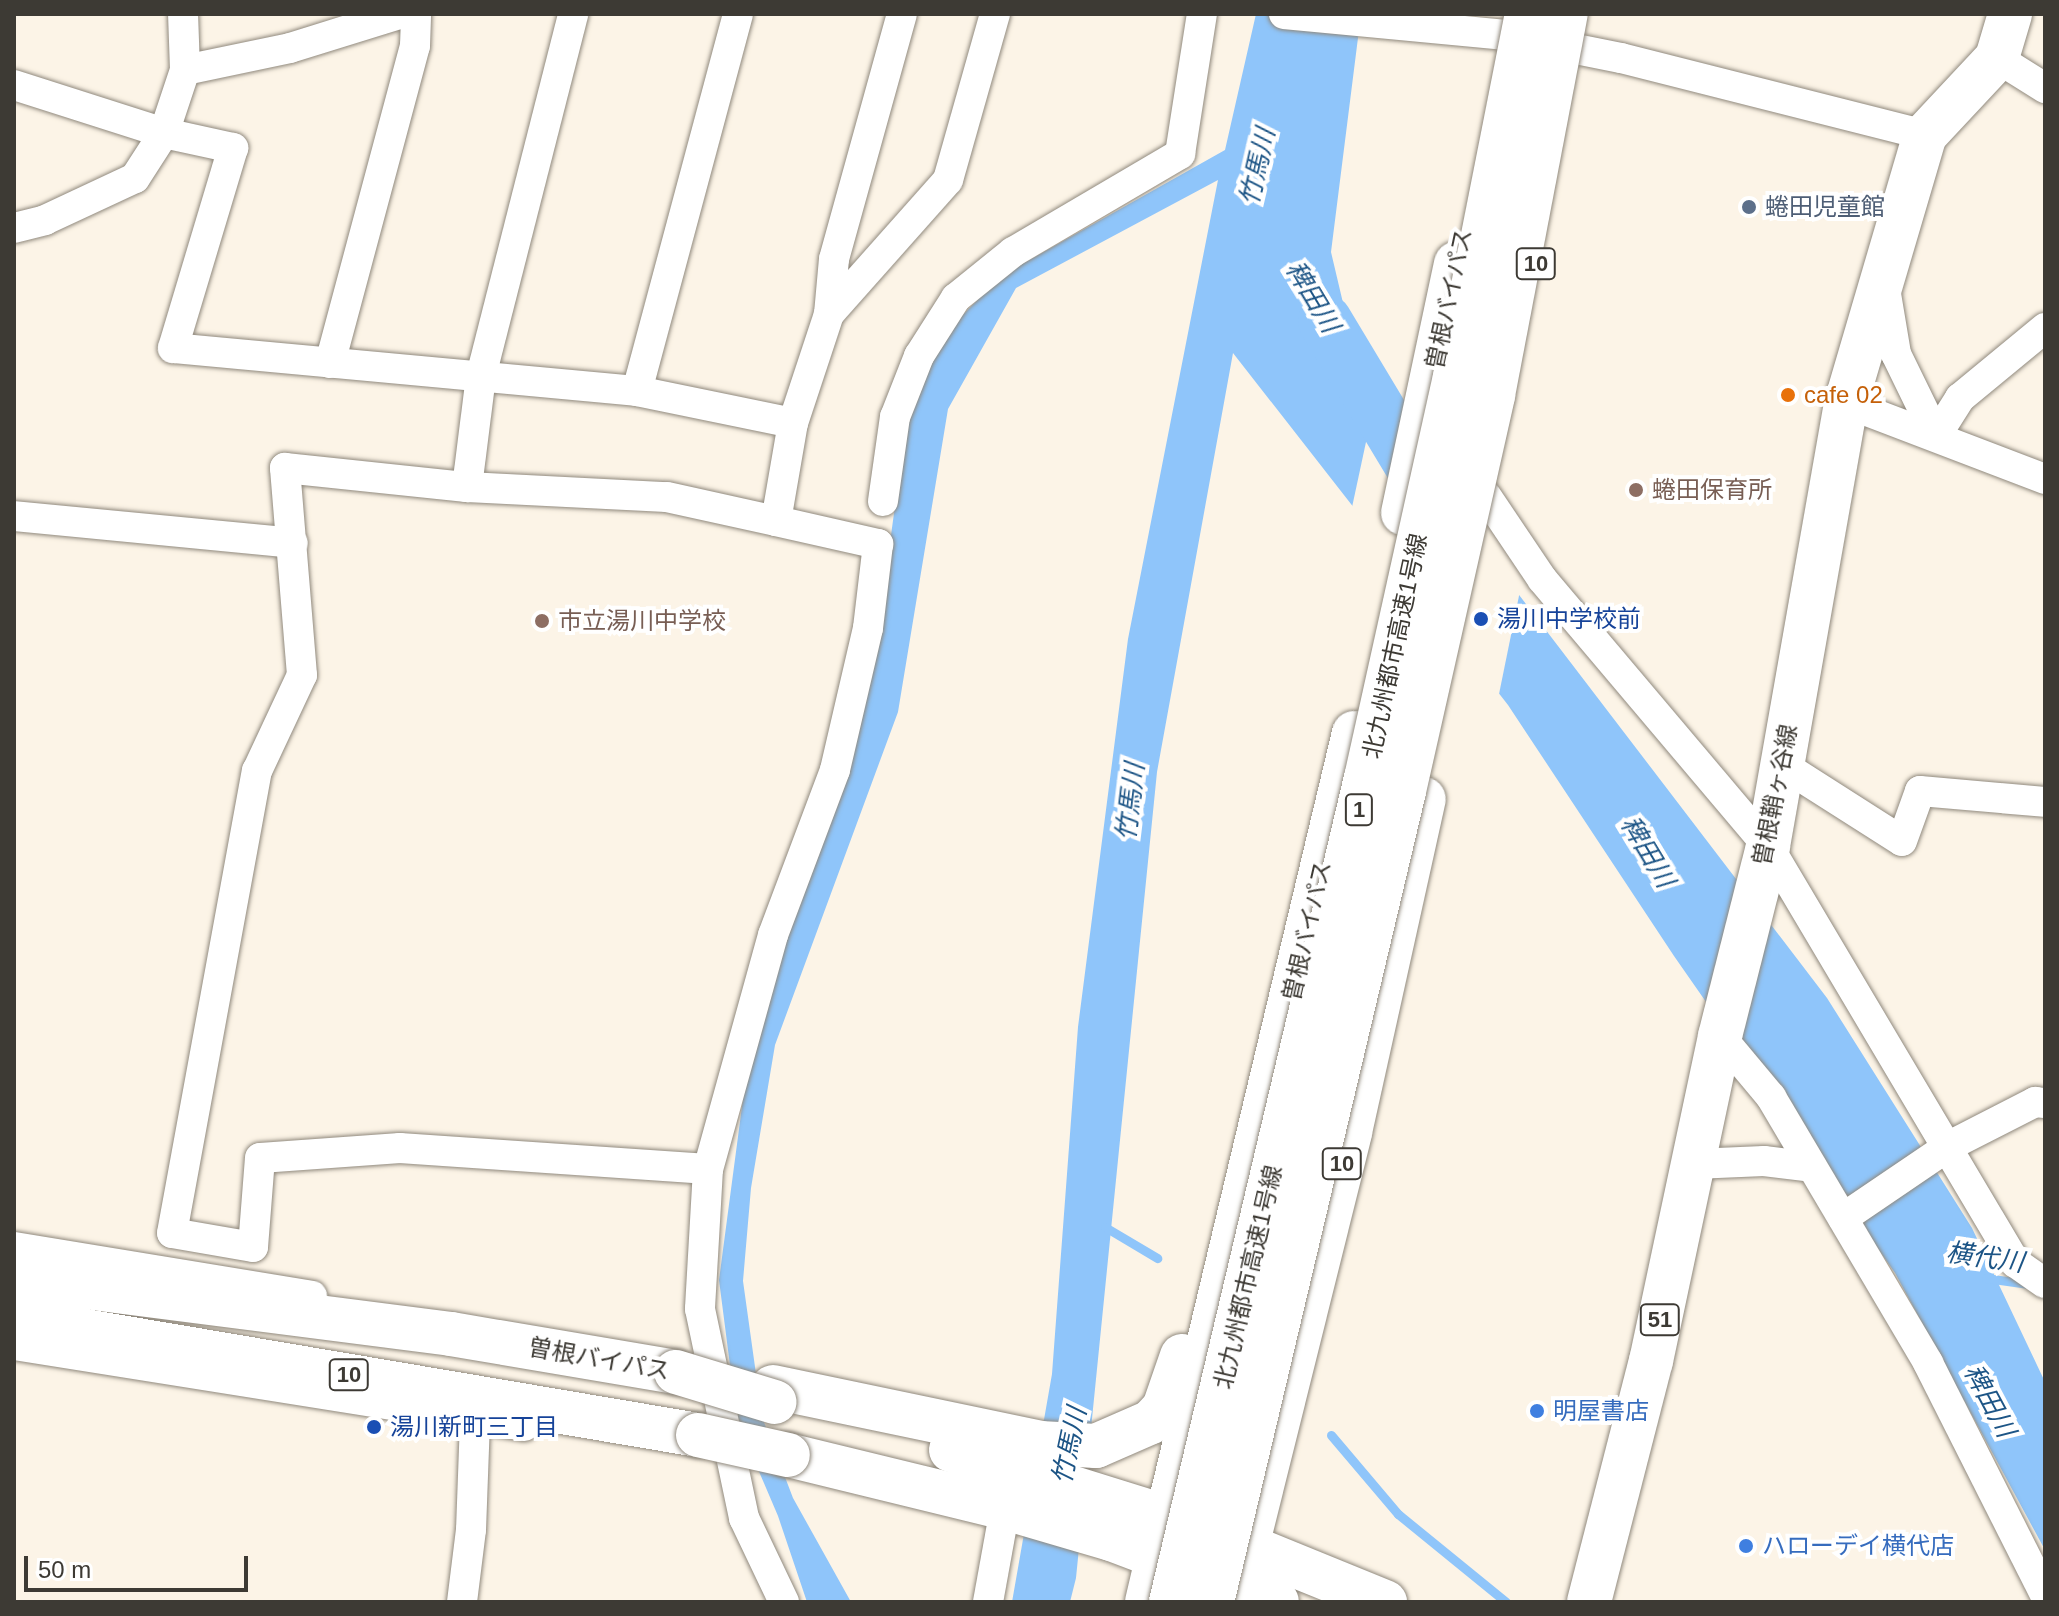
<!DOCTYPE html>
<meta charset="utf-8">
<style>
body{margin:0}
#map{position:relative;width:2059px;height:1616px;overflow:hidden;background:#fcf4e7;font-family:Arial,"Noto Sans JP",sans-serif}
div>[style]{position:absolute}
.water>*{inset:0;background:#8fc5fa}
.pier>*{inset:0;background:#fcf4e7}
.stream>*{height:9px;margin:-4.5px;padding:0 4.5px;transform-origin:4.5px;border-radius:4.5px;background:#8fc5fa}
.river>*{height:54px;margin:-27px;padding:0 27px;transform-origin:27px;border-radius:27px;background:#8fc5fa}
.roads{filter:drop-shadow(0 0 2px #90897d) drop-shadow(0 0 2px #90897d)}
.street>*{height:30px;margin:-15px;padding:0 15px;transform-origin:15px;border-radius:15px;background:#fff}
.secondary>*{height:44px;margin:-22px;padding:0 22px;transform-origin:22px;border-radius:22px;background:#fff}
.primary>*{height:44px;margin:-22px;padding:0 22px;transform-origin:22px;border-radius:22px;background:#fff}
.highway>*{height:44px;margin:-22px;padding:0 22px;transform-origin:22px;border-radius:22px;background:#fff}
.bridges{filter:drop-shadow(0 0 2px #90897d) drop-shadow(0 0 2px #90897d)}
.highway-bridge>*{height:44px;margin:-22px;padding:0 22px;transform-origin:22px;border-radius:22px;background:#fff}
.dots>*{width:22px;height:22px;translate:-50% -50%;box-sizing:border-box;border:4px solid #fff;border-radius:50%}
span{translate:-50% -50%;white-space:nowrap;text-align:center;line-height:1.15;-webkit-text-stroke:8px #fff;paint-order:stroke}
.shield-label span{padding:2px 6px;background:#fff;border:2px solid;border-radius:6px;-webkit-text-stroke-width:0}
.shield-label{font-size:22px;color:#3d3a34;font-weight:700}
.service-label{font-size:24px;color:#4e5e75}
.left{translate:0 -50%;text-align:left}
.street-label{font-size:24px;color:#3d3a34}
.food-label{font-size:24px;color:#c56008}
.education-label{font-size:24px;color:#785e54}
.transit-label{font-size:24px;color:#164399}
.shop-label{font-size:24px;color:#366cbe}
.water-label{font-size:26px;color:#1d5586;font-style:italic}
.frame{position:absolute;inset:0;border:16px solid #3d3a34;pointer-events:none}
.scale{position:absolute;left:24px;top:1556px;width:224px;height:36px;box-sizing:border-box;border:4px solid #3d3a34;border-top:0;padding-left:10px;font-size:24px;line-height:28px;white-space:nowrap;color:#3d3a34;-webkit-text-stroke:6px #fff;paint-order:stroke}
</style>
<div id="map">
<div class="water">
<i style="clip-path:polygon(1256px 14px,1361px 14px,1331px 252px,1364px 392px,1827px 998px,1972px 1228px,2045px 1382px,2045px 1550px,1895px 1273px,1674px 956px,1508px 705px,1233px 353px,1157px 772px,1076px 1578px,1070px 1602px,1012px 1602px,1052px 1374px,1078px 1027px,1128px 639px,1218px 180px,1016px 288px,948px 409px,898px 712px,775px 1045px,751px 1188px,743px 1281px,762px 1417px,793px 1498px,851px 1602px,807px 1602px,778px 1516px,737px 1420px,719px 1280px,750px 1046px,874px 661px,907px 417px,929px 363px,955px 323px,1001px 276px,1225px 150px)"></i>
</div>
<div class="pier">
<i style="clip-path:polygon(1375px 400px,1521px 586px,1498px 699px,1351px 512px)"></i>
</div>
<div class="stream">
<i style="left:1105px;top:1227px;width:61px;rotate:30.8deg"></i>
<i style="left:1986px;top:1278px;width:41px;rotate:8.3deg"></i>
<i style="left:1331px;top:1435px;width:104px;rotate:49.7deg"></i>
<i style="left:1398px;top:1514px;width:139px;rotate:39.2deg"></i>
</div>
<div class="river">
<i style="left:1325px;top:321px;width:175px;rotate:59deg"></i>
</div>
<div class="roads">
<div class="street">
<i style="left:1284px;top:14px;width:223px;rotate:5.4deg"></i>
<i style="left:1506px;top:35px;width:117px;rotate:11.3deg"></i>
<i style="left:1621px;top:58px;width:314px;rotate:14.2deg"></i>
<i style="left:1997px;top:58px;width:57px;rotate:32deg"></i>
<i style="left:185px;top:70px;width:107px;rotate:-11.8deg"></i>
<i style="left:290px;top:48px;width:114px;rotate:-17.3deg"></i>
<i style="left:14px;top:85px;width:157px;rotate:17.7deg"></i>
<i style="left:164px;top:133px;width:71px;rotate:12.3deg"></i>
<i style="left:233px;top:148px;width:209px;rotate:106.7deg"></i>
<i style="left:173px;top:348px;width:466px;rotate:5.3deg"></i>
<i style="left:637px;top:391px;width:159px;rotate:11.6deg"></i>
<i style="left:14px;top:228px;width:32px;rotate:-14deg"></i>
<i style="left:45px;top:220px;width:99px;rotate:-25deg"></i>
<i style="left:135px;top:178px;width:54px;rotate:-57.2deg"></i>
<i style="left:164px;top:133px;width:66px;rotate:-71.6deg"></i>
<i style="left:185px;top:70px;width:56px;rotate:-92deg"></i>
<i style="left:1885px;top:288px;width:67px;rotate:80.5deg"></i>
<i style="left:1896px;top:354px;width:91px;rotate:64deg"></i>
<i style="left:829px;top:314px;width:55px;rotate:-84.8deg"></i>
<i style="left:834px;top:259px;width:254px;rotate:-74.5deg"></i>
<i style="left:330px;top:363px;width:328px;rotate:-75deg"></i>
<i style="left:415px;top:46px;width:32px;rotate:-88deg"></i>
<i style="left:637px;top:391px;width:390px;rotate:-75deg"></i>
<i style="left:1846px;top:403px;width:213px;rotate:20.9deg"></i>
<i style="left:1936px;top:436px;width:45px;rotate:-57.7deg"></i>
<i style="left:1960px;top:398px;width:110px;rotate:-39.5deg"></i>
<i style="left:467px;top:487px;width:112px;rotate:-82.8deg"></i>
<i style="left:481px;top:376px;width:374px;rotate:-75.7deg"></i>
<i style="left:1487px;top:497px;width:99px;rotate:56.1deg"></i>
<i style="left:1542px;top:579px;width:350px;rotate:49.8deg"></i>
<i style="left:1768px;top:846px;width:485px;rotate:59.3deg"></i>
<i style="left:2016px;top:1263px;width:35px;rotate:35deg"></i>
<i style="left:883px;top:501px;width:85px;rotate:-81.9deg"></i>
<i style="left:895px;top:417px;width:66px;rotate:-68.5deg"></i>
<i style="left:919px;top:356px;width:69px;rotate:-57.5deg"></i>
<i style="left:956px;top:298px;width:73px;rotate:-38.9deg"></i>
<i style="left:1013px;top:252px;width:194px;rotate:-30.4deg"></i>
<i style="left:1180px;top:154px;width:142px;rotate:-81.1deg"></i>
<i style="left:14px;top:516px;width:280px;rotate:5.5deg"></i>
<i style="left:776px;top:521px;width:105px;rotate:12.7deg"></i>
<i style="left:878px;top:544px;width:85px;rotate:96.8deg"></i>
<i style="left:868px;top:628px;width:146px;rotate:103.1deg"></i>
<i style="left:835px;top:770px;width:176px;rotate:110.6deg"></i>
<i style="left:773px;top:935px;width:243px;rotate:105.5deg"></i>
<i style="left:708px;top:1169px;width:140px;rotate:93.3deg"></i>
<i style="left:700px;top:1309px;width:214px;rotate:78.1deg"></i>
<i style="left:744px;top:1518px;width:93px;rotate:64.5deg"></i>
<i style="left:1781px;top:764px;width:143px;rotate:32.5deg"></i>
<i style="left:1902px;top:841px;width:53px;rotate:-70.2deg"></i>
<i style="left:1920px;top:791px;width:125px;rotate:5deg"></i>
<i style="left:1720px;top:1036px;width:80px;rotate:50.1deg"></i>
<i style="left:1771px;top:1097px;width:309px;rotate:59.4deg"></i>
<i style="left:1928px;top:1363px;width:260px;rotate:63.2deg"></i>
<i style="left:1694px;top:1164px;width:70px;rotate:-2.5deg"></i>
<i style="left:1764px;top:1161px;width:48px;rotate:7.1deg"></i>
<i style="left:708px;top:1169px;width:309px;rotate:-176.1deg"></i>
<i style="left:400px;top:1148px;width:140px;rotate:175.9deg"></i>
<i style="left:260px;top:1158px;width:89px;rotate:94.5deg"></i>
<i style="left:253px;top:1247px;width:82px;rotate:-170.2deg"></i>
<i style="left:172px;top:1233px;width:470px;rotate:-79.6deg"></i>
<i style="left:257px;top:771px;width:106px;rotate:-64.9deg"></i>
<i style="left:302px;top:675px;width:208px;rotate:-94.7deg"></i>
<i style="left:285px;top:468px;width:183px;rotate:6deg"></i>
<i style="left:467px;top:487px;width:200px;rotate:2.9deg"></i>
<i style="left:667px;top:497px;width:112px;rotate:12.4deg"></i>
<i style="left:776px;top:521px;width:99px;rotate:-80.2deg"></i>
<i style="left:793px;top:423px;width:115px;rotate:-71.7deg"></i>
<i style="left:829px;top:314px;width:179px;rotate:-48.4deg"></i>
<i style="left:948px;top:180px;width:173px;rotate:-74.2deg"></i>
<i style="left:1843px;top:1218px;width:128px;rotate:-34.2deg"></i>
<i style="left:1949px;top:1146px;width:97px;rotate:-27.1deg"></i>
<i style="left:2035px;top:1102px;width:10px;rotate:6deg"></i>
<i style="left:14px;top:1247px;width:302px;rotate:9.3deg"></i>
<i style="left:14px;top:1345px;width:517px;rotate:9.01deg"></i>
<i style="left:462px;top:1602px;width:73px;rotate:-82.9deg"></i>
<i style="left:471px;top:1530px;width:110px;rotate:-87.9deg"></i>
<i style="left:988px;top:1602px;width:96px;rotate:-79.7deg"></i>
</div>
<div class="secondary">
<i style="left:1247px;top:1546px;width:149px;rotate:22.1deg"></i>
<i style="left:1147px;top:1602px;width:48px;rotate:-76.8deg"></i>
<i style="left:1233px;top:1602px;width:16px;rotate:-76deg"></i>
<i style="left:1237px;top:1586px;width:43px;rotate:21.8deg"></i>
</div>
<div class="primary">
<i style="left:1589px;top:1602px;width:249px;rotate:-75.6deg"></i>
<i style="left:1651px;top:1361px;width:332px;rotate:-78deg"></i>
<i style="left:1720px;top:1036px;width:196px;rotate:-75.8deg"></i>
<i style="left:1768px;top:846px;width:450px;rotate:-80deg"></i>
<i style="left:1846px;top:403px;width:279px;rotate:-73.6deg"></i>
<i style="left:1925px;top:135px;width:105px;rotate:-46.9deg"></i>
<i style="left:1997px;top:58px;width:46px;rotate:-73.5deg"></i>
</div>
<div class="highway">
<i style="left:1403px;top:513px;width:255px;rotate:-78deg"></i>
<i style="left:14px;top:1278px;width:441px;rotate:7.3deg"></i>
<i style="left:451px;top:1334px;width:228px;rotate:9.6deg"></i>
<i style="left:14px;top:1319px;width:694px;rotate:9.63deg"></i>
<i style="left:773px;top:1387px;width:273px;rotate:11.8deg"></i>
<i style="left:1040px;top:1443px;width:56px;rotate:3.1deg"></i>
<i style="left:1096px;top:1446px;width:60px;rotate:-23.6deg"></i>
<i style="left:1151px;top:1422px;width:19px;rotate:-47deg"></i>
<i style="left:1164px;top:1408px;width:55px;rotate:-70.9deg"></i>
<i style="left:951px;top:1450px;width:256px;rotate:17.3deg"></i>
<i style="left:788px;top:1455px;width:223px;rotate:13.7deg"></i>
<i style="left:1005px;top:1508px;width:110px;rotate:16.3deg"></i>
<i style="left:1111px;top:1539px;width:111px;rotate:20.6deg"></i>
<i style="left:1250px;top:1534px;width:414px;rotate:-76deg"></i>
<i style="left:1350px;top:1132px;width:341px;rotate:-77.5deg"></i>
<i style="left:1158px;top:1555px;width:845px;rotate:-76.59deg"></i>
</div>
</div>
<div class="bridges">
<div class="highway-bridge">
<i style="left:676px;top:1372px;width:103px;rotate:16.9deg"></i>
<i style="left:698px;top:1435px;width:92px;rotate:12.5deg"></i>
<i style="left:1171px;top:1602px;width:847px;rotate:-76.69deg"></i>
<i style="left:1366px;top:778px;width:411px;rotate:-77.5deg"></i>
<i style="left:1455px;top:377px;width:370px;rotate:-78.8deg"></i>
<i style="left:1212px;top:1602px;width:833px;rotate:-76.68deg"></i>
<i style="left:1404px;top:791px;width:406px;rotate:-77.3deg"></i>
<i style="left:1493px;top:395px;width:388px;rotate:-79.2deg"></i>
</div>
</div>
<div class="dots">
<i style="left:1749px;top:207px;background:#5c6f8a"></i>
<i style="left:1788px;top:395px;background:#e8710a"></i>
<i style="left:1636px;top:490px;background:#8d6e63"></i>
<i style="left:1481px;top:619px;background:#1a4fb4"></i>
<i style="left:542px;top:621px;background:#8d6e63"></i>
<i style="left:1537px;top:1411px;background:#3f7fe0"></i>
<i style="left:374px;top:1427px;background:#1a4fb4"></i>
<i style="left:1746px;top:1546px;background:#3f7fe0"></i>
</div>
<div class="shield-label">
<span style="left:1536px;top:264px">10</span>
<span style="left:1359px;top:810px">1</span>
<span style="left:1342px;top:1164px">10</span>
<span style="left:1660px;top:1320px">51</span>
<span style="left:349px;top:1375px">10</span>
</div>
<div class="service-label">
<span class="left" style="left:1765px;top:207px">蜷田児童館</span>
</div>
<div class="street-label">
<span style="left:1449px;top:299px;rotate:-78deg">曽根バイパス</span>
<span style="left:1395px;top:646px;rotate:-78deg">北九州都市高速1号線</span>
<span style="left:1775px;top:795px;rotate:-79deg">曽根鞘ヶ谷線</span>
<span style="left:1307px;top:931px;rotate:-77deg">曽根バイパス</span>
<span style="left:1248px;top:1277px;rotate:-77deg">北九州都市高速1号線</span>
<span style="left:599px;top:1359px;rotate:10deg">曽根バイパス</span>
</div>
<div class="food-label">
<span class="left" style="left:1804px;top:395px">cafe 02</span>
</div>
<div class="education-label">
<span class="left" style="left:1652px;top:490px">蜷田保育所</span>
<span class="left" style="left:558px;top:621px">市立湯川中学校</span>
</div>
<div class="transit-label">
<span class="left" style="left:1497px;top:619px">湯川中学校前</span>
<span class="left" style="left:390px;top:1427px">湯川新町三丁目</span>
</div>
<div class="shop-label">
<span class="left" style="left:1553px;top:1411px">明屋書店</span>
<span class="left" style="left:1762px;top:1546px">ハローデイ横代店</span>
</div>
<div class="water-label">
<span style="left:1258px;top:167px;rotate:-77deg">竹馬川</span>
<span style="left:1312px;top:297px;rotate:59deg">稗田川</span>
<span style="left:1131px;top:802px;rotate:-83deg">竹馬川</span>
<span style="left:1647px;top:852px;rotate:59deg">稗田川</span>
<span style="left:1985px;top:1258px;rotate:8deg">横代川</span>
<span style="left:1989px;top:1401px;rotate:62deg">稗田川</span>
<span style="left:1070px;top:1446px;rotate:-78deg">竹馬川</span>
</div>
<div class="frame"></div>
<div class="scale">50 m</div>
</div>
